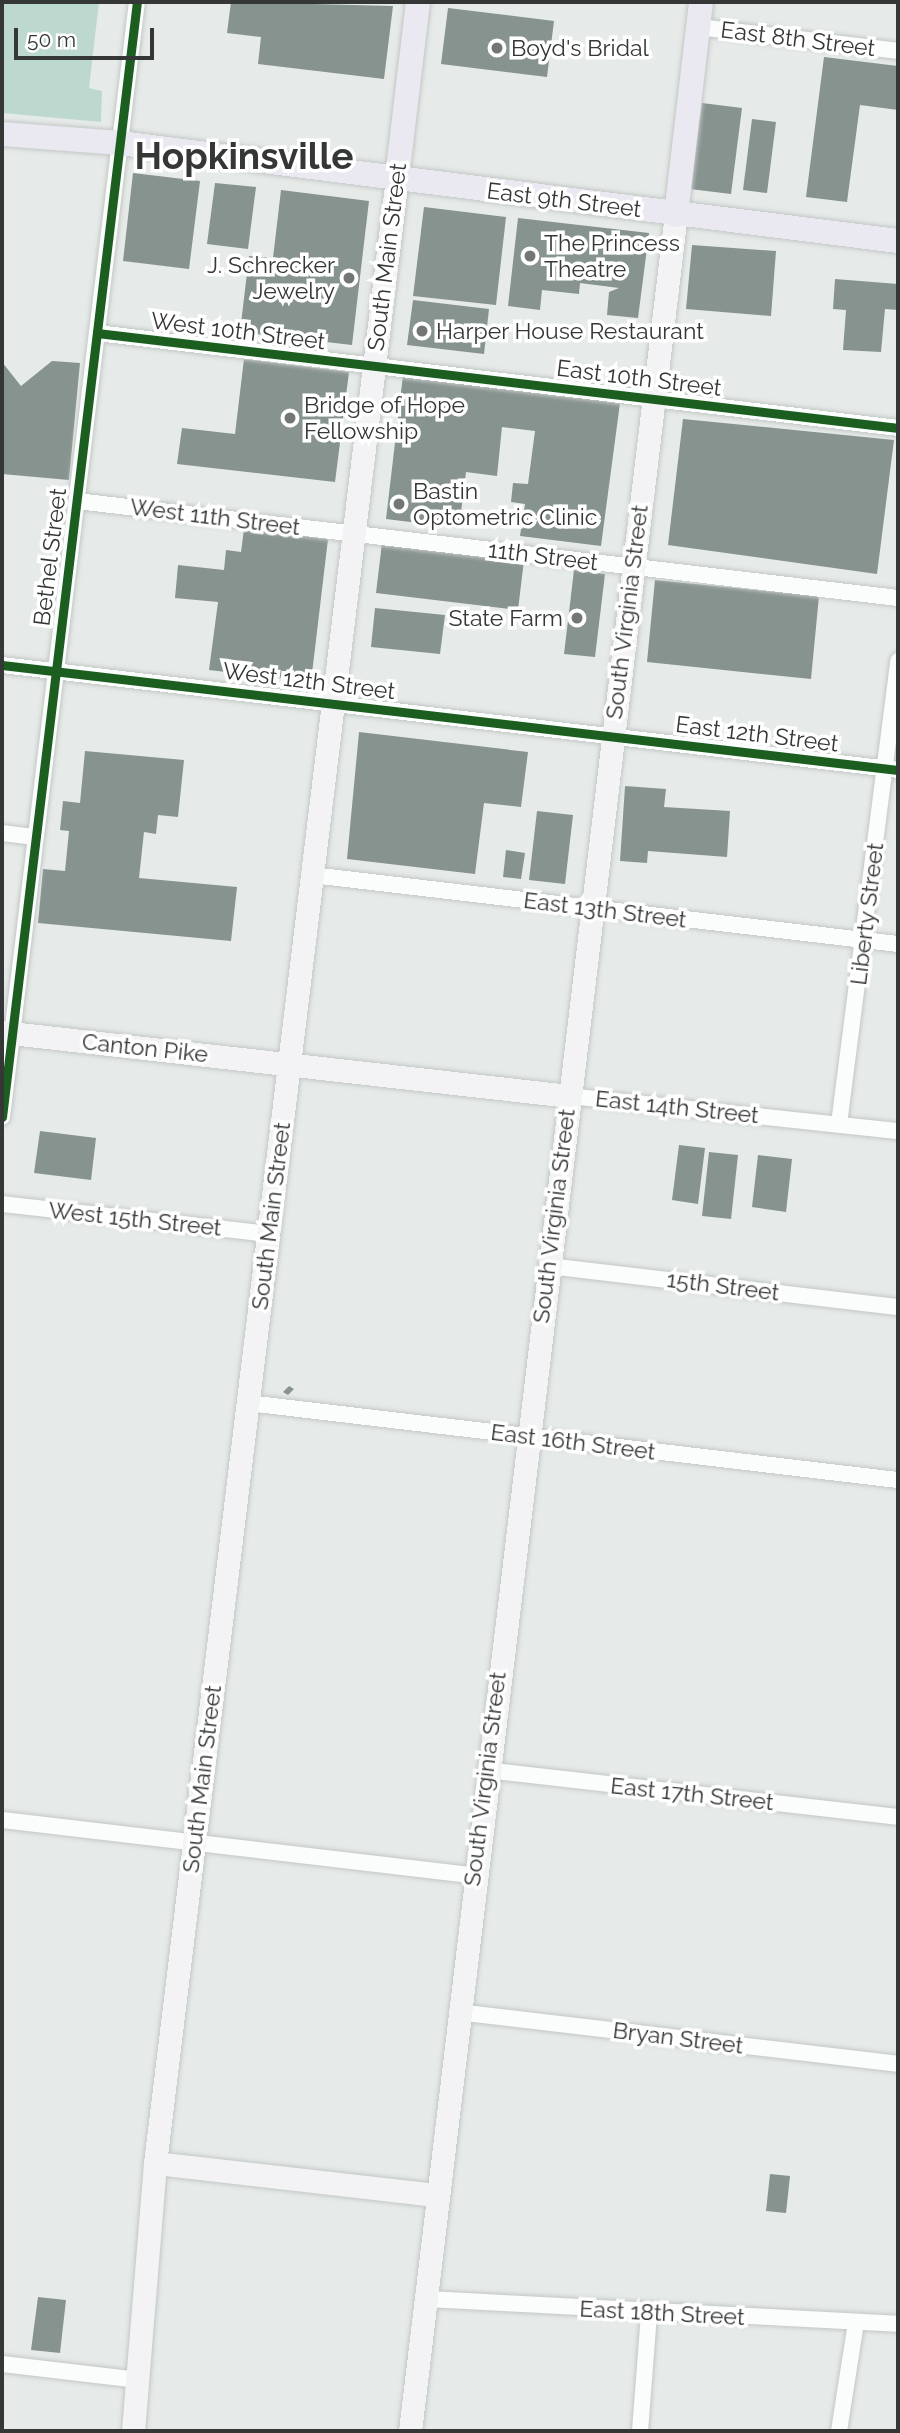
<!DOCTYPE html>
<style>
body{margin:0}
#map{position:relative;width:900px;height:2433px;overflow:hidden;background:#e6ebe9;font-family:Raleway,sans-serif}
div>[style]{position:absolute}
.green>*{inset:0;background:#bdd9cf}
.building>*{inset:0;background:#87938f}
.roads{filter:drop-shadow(0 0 2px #c3c7c5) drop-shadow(0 0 2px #c3c7c5)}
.minor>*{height:16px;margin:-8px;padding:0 8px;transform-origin:8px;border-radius:8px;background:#fbfcfc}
.secondary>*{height:23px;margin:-11.5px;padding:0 11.5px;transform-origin:11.5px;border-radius:11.5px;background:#f3f3f6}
.primary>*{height:24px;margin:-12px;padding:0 12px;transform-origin:12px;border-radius:12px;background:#eae8f0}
.cycleway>*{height:9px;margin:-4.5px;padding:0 4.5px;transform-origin:4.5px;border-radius:4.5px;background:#1b5e20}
.dots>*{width:19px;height:19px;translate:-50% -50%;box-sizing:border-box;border:4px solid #fff;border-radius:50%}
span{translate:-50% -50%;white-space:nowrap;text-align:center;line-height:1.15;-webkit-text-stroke:7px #fff;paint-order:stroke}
.street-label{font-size:23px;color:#343735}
.poi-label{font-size:23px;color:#343735}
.left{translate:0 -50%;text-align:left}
.right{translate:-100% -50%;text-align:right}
.town-label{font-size:37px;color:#343735;font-weight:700}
.frame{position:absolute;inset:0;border:4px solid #343735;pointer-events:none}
.scale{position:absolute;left:14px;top:28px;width:140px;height:32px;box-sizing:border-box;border:4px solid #343735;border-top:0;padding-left:9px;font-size:21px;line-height:24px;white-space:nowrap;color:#343735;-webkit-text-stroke:5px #fff;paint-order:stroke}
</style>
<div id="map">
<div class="green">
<i style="clip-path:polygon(2px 2px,99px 2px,89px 88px,102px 91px,101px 122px,2px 113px)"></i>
</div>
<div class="building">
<i style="clip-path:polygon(231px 2px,393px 6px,384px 79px,258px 64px,261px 37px,227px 33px)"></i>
<i style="clip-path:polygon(448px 8px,554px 21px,547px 77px,441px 64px)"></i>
<i style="clip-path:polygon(824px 57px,898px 66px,898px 110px,860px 105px,847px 202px,806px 197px)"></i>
<i style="clip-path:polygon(702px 103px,742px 108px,731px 194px,690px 189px)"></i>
<i style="clip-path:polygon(752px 119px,776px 122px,767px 193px,743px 190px)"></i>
<i style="clip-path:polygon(133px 173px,200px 181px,189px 269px,123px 261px)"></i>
<i style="clip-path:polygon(215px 183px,256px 187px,248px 249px,207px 244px)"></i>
<i style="clip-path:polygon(281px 190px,369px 201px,352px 345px,240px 332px,249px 256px,273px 258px)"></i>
<i style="clip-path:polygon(424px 207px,506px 217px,496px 305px,413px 296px)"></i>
<i style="clip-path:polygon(518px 218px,649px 233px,638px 318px,607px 315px,609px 292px,619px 288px,580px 283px,579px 294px,542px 290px,540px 310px,508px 306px)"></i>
<i style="clip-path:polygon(692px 245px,776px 251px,771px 316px,686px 309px)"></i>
<i style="clip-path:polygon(835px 279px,898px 284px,898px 310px,885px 309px,881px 352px,843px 350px,846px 310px,833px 309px)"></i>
<i style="clip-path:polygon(413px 300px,489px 309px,484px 354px,407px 345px)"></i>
<i style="clip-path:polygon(244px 359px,349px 372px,335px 482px,177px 464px,182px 428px,235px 434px)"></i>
<i style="clip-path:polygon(52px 361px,80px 363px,69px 480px,2px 474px,2px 362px,21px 386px)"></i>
<i style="clip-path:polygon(403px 375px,620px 403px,601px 546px,520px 536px,525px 504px,511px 502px,513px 483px,528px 484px,535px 431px,502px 427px,497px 476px,466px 472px,459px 528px,386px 519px)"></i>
<i style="clip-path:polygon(683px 419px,894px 440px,877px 574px,668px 545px)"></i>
<i style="clip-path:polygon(244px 529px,328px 539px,311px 682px,209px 670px,218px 602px,175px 598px,178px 565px,224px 570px,226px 550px,241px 552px)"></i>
<i style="clip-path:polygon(382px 543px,524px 560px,518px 610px,376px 593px)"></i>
<i style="clip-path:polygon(574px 570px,605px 574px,595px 657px,564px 654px)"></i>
<i style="clip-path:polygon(655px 580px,819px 596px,811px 679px,647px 662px)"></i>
<i style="clip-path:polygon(375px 608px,445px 615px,440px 654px,371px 647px)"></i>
<i style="clip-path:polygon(359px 732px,528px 752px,521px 807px,484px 803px,475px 874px,347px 859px)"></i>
<i style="clip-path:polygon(85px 751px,184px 760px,178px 817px,158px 815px,156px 834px,144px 832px,139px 878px,237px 887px,231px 941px,38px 923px,43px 869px,65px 871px,69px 831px,60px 830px,63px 801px,80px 803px)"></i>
<i style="clip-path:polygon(625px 786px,666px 789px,664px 807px,730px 811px,727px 857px,648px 851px,647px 863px,620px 861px)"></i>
<i style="clip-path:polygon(537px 811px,573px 815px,565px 884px,529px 880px)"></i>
<i style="clip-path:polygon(506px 850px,525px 853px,521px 879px,503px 877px)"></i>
<i style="clip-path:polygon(40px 1131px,96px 1138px,91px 1180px,34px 1173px)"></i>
<i style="clip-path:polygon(679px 1145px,705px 1148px,698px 1204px,672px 1200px)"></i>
<i style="clip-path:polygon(709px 1152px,738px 1155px,731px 1219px,702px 1216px)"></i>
<i style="clip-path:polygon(758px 1155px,792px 1159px,786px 1212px,752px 1207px)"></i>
<i style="clip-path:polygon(289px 1386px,294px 1389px,288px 1395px,283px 1392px)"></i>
<i style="clip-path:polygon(770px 2174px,790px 2176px,786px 2213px,766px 2211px)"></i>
<i style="clip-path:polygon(38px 2297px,66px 2300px,60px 2353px,31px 2350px)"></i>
</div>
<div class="roads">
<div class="minor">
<i style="left:698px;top:27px;width:201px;rotate:6.8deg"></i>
<i style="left:97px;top:333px;width:807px;rotate:6.76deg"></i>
<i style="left:77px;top:501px;width:827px;rotate:6.74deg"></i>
<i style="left:2px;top:665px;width:902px;rotate:6.68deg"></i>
<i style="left:2px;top:833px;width:34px;rotate:7deg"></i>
<i style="left:312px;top:875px;width:590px;rotate:6.72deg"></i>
<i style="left:569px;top:1096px;width:331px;rotate:6.1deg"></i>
<i style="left:2px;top:1117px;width:1123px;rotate:-83.1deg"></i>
<i style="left:839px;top:1124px;width:467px;rotate:-82.7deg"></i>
<i style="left:2px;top:1204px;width:268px;rotate:6.4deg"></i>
<i style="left:548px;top:1266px;width:352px;rotate:6.7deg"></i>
<i style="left:248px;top:1403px;width:655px;rotate:6.76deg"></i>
<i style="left:486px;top:1770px;width:415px;rotate:6.5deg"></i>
<i style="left:2px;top:1820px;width:474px;rotate:6.7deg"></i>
<i style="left:457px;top:2012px;width:444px;rotate:6.7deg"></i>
<i style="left:426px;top:2299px;width:473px;rotate:3deg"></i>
<i style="left:2px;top:2364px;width:138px;rotate:6.7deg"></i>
<i style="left:640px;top:2431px;width:118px;rotate:-85.6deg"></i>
<i style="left:839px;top:2431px;width:110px;rotate:-81.1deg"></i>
</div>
<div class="secondary">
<i style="left:2px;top:1032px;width:571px;rotate:6.44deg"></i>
<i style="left:155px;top:2163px;width:282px;rotate:6.5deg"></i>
<i style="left:133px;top:2431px;width:269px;rotate:-85.3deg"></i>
<i style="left:155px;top:2163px;width:2000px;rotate:-83.05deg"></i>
<i style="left:410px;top:2431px;width:2232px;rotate:-83.16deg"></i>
</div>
<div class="primary">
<i style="left:2px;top:134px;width:118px;rotate:4.4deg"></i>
<i style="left:120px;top:143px;width:784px;rotate:7.18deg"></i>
<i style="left:397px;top:178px;width:177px;rotate:-83.2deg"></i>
<i style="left:676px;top:215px;width:214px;rotate:-83.3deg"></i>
</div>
</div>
<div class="cycleway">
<i style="left:97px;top:333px;width:807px;rotate:6.76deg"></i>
<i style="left:2px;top:665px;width:902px;rotate:6.68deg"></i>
<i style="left:2px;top:1117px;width:1123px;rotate:-83.1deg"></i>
</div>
<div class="dots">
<i style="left:497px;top:48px;background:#727674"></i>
<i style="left:530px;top:256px;background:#727674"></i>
<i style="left:349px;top:278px;background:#727674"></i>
<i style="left:422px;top:331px;background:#727674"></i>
<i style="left:290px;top:418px;background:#727674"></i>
<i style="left:399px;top:504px;background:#727674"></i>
<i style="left:577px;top:618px;background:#727674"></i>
</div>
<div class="street-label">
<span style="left:798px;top:39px;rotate:7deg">East 8th Street</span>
<span style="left:564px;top:200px;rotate:7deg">East 9th Street</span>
<span style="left:387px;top:257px;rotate:-83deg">South Main Street</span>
<span style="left:238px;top:331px;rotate:7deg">West 10th Street</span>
<span style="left:639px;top:378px;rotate:7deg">East 10th Street</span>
<span style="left:215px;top:517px;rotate:7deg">West 11th Street</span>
<span style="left:543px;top:556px;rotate:7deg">11th Street</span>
<span style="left:50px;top:557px;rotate:-83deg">Bethel Street</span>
<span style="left:627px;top:612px;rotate:-83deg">South Virginia Street</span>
<span style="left:309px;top:681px;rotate:7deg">West 12th Street</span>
<span style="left:757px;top:734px;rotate:7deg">East 12th Street</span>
<span style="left:605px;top:910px;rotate:7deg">East 13th Street</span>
<span style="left:867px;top:914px;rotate:-83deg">Liberty Street</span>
<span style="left:145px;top:1048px;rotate:6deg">Canton Pike</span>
<span style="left:677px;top:1107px;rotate:6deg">East 14th Street</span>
<span style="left:271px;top:1216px;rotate:-83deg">South Main Street</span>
<span style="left:554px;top:1216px;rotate:-83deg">South Virginia Street</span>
<span style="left:135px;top:1219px;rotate:6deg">West 15th Street</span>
<span style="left:723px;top:1286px;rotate:7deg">15th Street</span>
<span style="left:573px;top:1442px;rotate:7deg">East 16th Street</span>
<span style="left:202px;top:1779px;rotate:-83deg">South Main Street</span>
<span style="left:485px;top:1779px;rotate:-83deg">South Virginia Street</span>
<span style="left:692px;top:1794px;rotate:6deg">East 17th Street</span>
<span style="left:678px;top:2038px;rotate:7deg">Bryan Street</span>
<span style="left:662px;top:2313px;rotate:3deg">East 18th Street</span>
</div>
<div class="poi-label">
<span class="left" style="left:511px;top:48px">Boyd's Bridal</span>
<span class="left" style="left:544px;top:256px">The Princess<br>Theatre</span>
<span class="right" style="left:335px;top:278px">J. Schrecker<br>Jewelry</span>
<span class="left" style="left:436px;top:331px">Harper House Restaurant</span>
<span class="left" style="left:304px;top:418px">Bridge of Hope<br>Fellowship</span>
<span class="left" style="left:413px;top:504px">Bastin<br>Optometric Clinic</span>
<span class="right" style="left:563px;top:618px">State Farm</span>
</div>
<div class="town-label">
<span style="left:244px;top:156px">Hopkinsville</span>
</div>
<div class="frame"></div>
<div class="scale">50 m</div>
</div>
